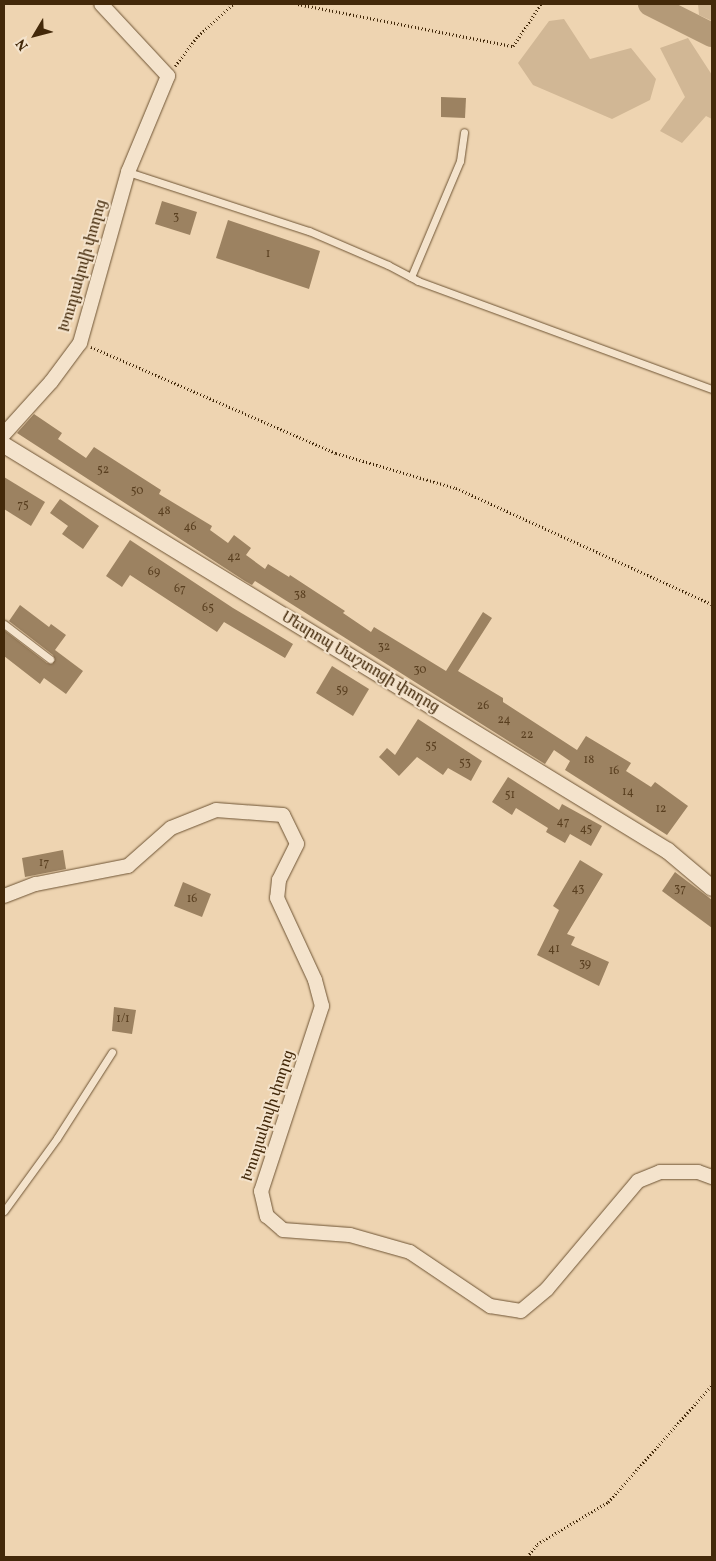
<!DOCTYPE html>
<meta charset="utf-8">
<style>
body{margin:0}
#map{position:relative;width:716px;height:1561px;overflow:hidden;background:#eed4b1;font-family:Vollkorn,"Noto Serif Armenian",serif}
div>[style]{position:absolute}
.green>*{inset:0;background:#d1b795}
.river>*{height:24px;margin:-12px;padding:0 12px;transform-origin:12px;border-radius:12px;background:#b49a78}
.building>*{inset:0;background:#9c8261}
.path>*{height:2.5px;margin-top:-1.25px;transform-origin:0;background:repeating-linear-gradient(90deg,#43290a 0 1px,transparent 0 3.5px)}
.roads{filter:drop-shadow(0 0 1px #6e5434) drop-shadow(0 0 1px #6e5434)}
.service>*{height:7px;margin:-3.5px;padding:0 3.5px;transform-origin:3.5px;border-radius:3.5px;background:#f4e3cc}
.minor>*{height:14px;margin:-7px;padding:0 7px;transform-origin:7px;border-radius:7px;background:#f4e3cc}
.tertiary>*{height:16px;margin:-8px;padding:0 8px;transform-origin:8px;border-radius:8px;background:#f4e3cc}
span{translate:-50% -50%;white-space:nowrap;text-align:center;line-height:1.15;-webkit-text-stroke:4px #f4e3cc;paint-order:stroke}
.number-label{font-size:12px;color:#593f20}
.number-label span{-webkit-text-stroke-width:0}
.street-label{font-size:15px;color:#43290a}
.frame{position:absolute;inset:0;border:5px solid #43290a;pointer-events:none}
.north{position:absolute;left:10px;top:10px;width:50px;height:50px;-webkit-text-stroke:4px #f4e3cc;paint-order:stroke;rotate:233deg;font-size:14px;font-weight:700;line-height:20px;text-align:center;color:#43290a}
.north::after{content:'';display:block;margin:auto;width:18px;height:22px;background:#43290a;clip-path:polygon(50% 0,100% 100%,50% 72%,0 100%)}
</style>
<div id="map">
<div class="green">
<i style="clip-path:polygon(698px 4px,712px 4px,712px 21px,699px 15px)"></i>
<i style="clip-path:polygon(564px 19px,590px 59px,631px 48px,656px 79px,650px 100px,612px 119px,533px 85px,518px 63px,549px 21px)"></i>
<i style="clip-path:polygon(688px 38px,712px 75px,712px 119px,706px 116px,682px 143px,660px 131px,685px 97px,660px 48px)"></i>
</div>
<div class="river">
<i style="left:650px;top:4px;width:69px;rotate:26.6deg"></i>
</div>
<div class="building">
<i style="clip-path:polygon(441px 97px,466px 98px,465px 118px,441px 117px)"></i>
<i style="clip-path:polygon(162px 201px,197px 212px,190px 235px,155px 224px)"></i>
<i style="clip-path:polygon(228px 220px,320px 251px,309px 289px,216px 258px)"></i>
<i style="clip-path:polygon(34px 414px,62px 433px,58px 439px,86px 458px,94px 447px,161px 490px,159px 494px,212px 526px,210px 530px,228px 543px,234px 535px,251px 548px,246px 555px,265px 569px,268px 564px,289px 577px,290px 575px,345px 611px,343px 613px,371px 632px,374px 627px,446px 671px,483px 612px,492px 618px,458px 671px,503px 698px,503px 702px,577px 750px,586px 736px,631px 763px,626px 771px,651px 787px,655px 782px,688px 806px,667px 835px,565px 770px,570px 761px,554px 750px,545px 764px,255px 581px,252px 585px,245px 581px,17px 433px)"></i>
<i style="clip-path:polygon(4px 477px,45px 502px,31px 526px,4px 509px)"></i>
<i style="clip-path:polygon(60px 499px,99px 526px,83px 549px,62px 534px,68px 526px,50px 513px)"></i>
<i style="clip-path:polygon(130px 540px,233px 608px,293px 644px,285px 658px,224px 622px,217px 632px,130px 575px,122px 587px,106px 576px)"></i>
<i style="clip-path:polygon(20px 605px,49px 627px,51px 624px,66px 635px,55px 650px,83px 671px,66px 694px,44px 678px,40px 684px,4px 656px,4px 630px,47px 663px,52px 664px,55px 660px,53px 655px,9px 621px)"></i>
<i style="clip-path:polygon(332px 666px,369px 689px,353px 716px,316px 693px)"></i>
<i style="clip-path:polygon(418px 719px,482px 761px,471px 781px,448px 768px,443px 775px,417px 757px,399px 776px,379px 757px,387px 748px,395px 755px)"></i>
<i style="clip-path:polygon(508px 777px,559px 810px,562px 804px,602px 826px,591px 846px,570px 834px,565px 843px,546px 832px,548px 828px,516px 808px,512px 815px,492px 802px)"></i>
<i style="clip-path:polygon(63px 850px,66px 869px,25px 877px,22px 858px)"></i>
<i style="clip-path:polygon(580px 860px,603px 874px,567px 934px,575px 937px,571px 945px,609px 962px,599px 986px,537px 955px,559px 910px,553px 906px)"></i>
<i style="clip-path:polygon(675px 872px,712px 900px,712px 928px,662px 891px)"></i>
<i style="clip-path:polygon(183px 882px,211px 894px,202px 917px,174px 906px)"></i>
<i style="clip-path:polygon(114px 1007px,136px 1010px,132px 1034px,112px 1031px)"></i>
</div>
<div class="path">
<i style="left:298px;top:4px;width:219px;rotate:11.1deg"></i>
<i style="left:513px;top:46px;width:50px;rotate:-56.3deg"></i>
<i style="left:175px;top:66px;width:38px;rotate:-53deg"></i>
<i style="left:198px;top:36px;width:47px;rotate:-42.4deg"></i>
<i style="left:91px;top:347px;width:267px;rotate:23.4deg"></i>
<i style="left:336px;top:453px;width:125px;rotate:16.3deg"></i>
<i style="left:456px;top:488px;width:281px;rotate:24.4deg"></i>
<i style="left:527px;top:1557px;width:16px;rotate:-52deg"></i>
<i style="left:537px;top:1544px;width:82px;rotate:-30.6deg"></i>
<i style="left:608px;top:1502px;width:157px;rotate:-48.4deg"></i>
</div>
<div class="roads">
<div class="service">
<i style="left:128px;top:172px;width:190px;rotate:18.1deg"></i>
<i style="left:309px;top:231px;width:86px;rotate:23.3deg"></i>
<i style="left:388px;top:265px;width:34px;rotate:28deg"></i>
<i style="left:418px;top:281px;width:313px;rotate:20.2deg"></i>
<i style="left:411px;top:277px;width:126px;rotate:-67.1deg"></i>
<i style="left:460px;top:161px;width:29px;rotate:-82deg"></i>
<i style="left:4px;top:624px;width:58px;rotate:37.3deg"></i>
<i style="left:4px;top:1211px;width:90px;rotate:-54deg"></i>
<i style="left:57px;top:1138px;width:102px;rotate:-57.4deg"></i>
</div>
<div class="minor">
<i style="left:4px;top:434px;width:70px;rotate:-47.9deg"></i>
<i style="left:51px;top:382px;width:49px;rotate:-53.4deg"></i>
<i style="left:80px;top:343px;width:178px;rotate:-74.3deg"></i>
<i style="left:128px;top:172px;width:104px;rotate:-67.4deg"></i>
<i style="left:168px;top:76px;width:98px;rotate:-132.9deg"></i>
<i style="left:4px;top:896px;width:34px;rotate:-21deg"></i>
<i style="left:36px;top:884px;width:94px;rotate:-11.1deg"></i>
<i style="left:128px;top:866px;width:57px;rotate:-41.5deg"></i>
<i style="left:171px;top:828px;width:48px;rotate:-21.8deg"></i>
<i style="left:216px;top:810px;width:67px;rotate:4.3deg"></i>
<i style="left:283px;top:815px;width:32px;rotate:64deg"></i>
<i style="left:297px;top:844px;width:40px;rotate:116.6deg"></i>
<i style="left:279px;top:880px;width:18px;rotate:96deg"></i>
<i style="left:277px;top:898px;width:90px;rotate:65.1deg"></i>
<i style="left:315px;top:980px;width:27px;rotate:75deg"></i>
<i style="left:322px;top:1006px;width:195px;rotate:108.2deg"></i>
<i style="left:261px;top:1191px;width:26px;rotate:77deg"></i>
<i style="left:267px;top:1216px;width:21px;rotate:41deg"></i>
<i style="left:283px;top:1230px;width:67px;rotate:4.3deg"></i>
<i style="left:350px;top:1235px;width:62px;rotate:15.8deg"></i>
<i style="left:410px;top:1252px;width:97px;rotate:34deg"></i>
<i style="left:490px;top:1306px;width:31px;rotate:9deg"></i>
<i style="left:521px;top:1311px;width:34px;rotate:-40deg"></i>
<i style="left:547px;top:1289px;width:141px;rotate:-49.9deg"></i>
<i style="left:638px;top:1181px;width:24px;rotate:-22deg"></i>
<i style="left:660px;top:1172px;width:38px"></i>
<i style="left:698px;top:1172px;width:15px;rotate:20deg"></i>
</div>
<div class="tertiary">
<i style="left:4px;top:445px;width:778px;rotate:31.44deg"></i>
<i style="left:668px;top:851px;width:57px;rotate:40.1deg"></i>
</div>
</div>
<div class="number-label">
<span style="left:176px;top:218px">3</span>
<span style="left:268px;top:255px">1</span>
<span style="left:103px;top:471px">52</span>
<span style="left:137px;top:492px">50</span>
<span style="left:23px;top:506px">75</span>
<span style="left:164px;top:512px">48</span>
<span style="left:190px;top:528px">46</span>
<span style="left:234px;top:558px">42</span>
<span style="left:154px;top:573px">69</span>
<span style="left:180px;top:590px">67</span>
<span style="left:300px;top:596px">38</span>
<span style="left:208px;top:609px">65</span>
<span style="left:384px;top:648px">32</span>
<span style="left:420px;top:671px">30</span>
<span style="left:342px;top:691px">59</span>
<span style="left:483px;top:707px">26</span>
<span style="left:504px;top:721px">24</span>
<span style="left:527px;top:736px">22</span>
<span style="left:431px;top:747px">55</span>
<span style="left:589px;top:761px">18</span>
<span style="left:465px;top:764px">53</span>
<span style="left:614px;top:772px">16</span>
<span style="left:628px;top:793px">14</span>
<span style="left:510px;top:796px">51</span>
<span style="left:661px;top:810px">12</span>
<span style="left:563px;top:823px">47</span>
<span style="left:586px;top:830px">45</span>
<span style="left:44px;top:864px">17</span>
<span style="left:578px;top:890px">43</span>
<span style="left:680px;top:890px">37</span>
<span style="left:192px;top:900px">16</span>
<span style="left:554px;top:950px">41</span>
<span style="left:585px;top:965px">39</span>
<span style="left:123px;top:1020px">1/1</span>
</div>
<div class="street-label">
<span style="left:84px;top:266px;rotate:-74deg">Խուդյակովի փողոց</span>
<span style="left:360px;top:663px;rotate:31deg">Մեսրոպ Մաշտոցի փողոց</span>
<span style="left:269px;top:1116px;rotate:-72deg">Խուդյակովի փողոց</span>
</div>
<div class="frame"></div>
<div class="north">N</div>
</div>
